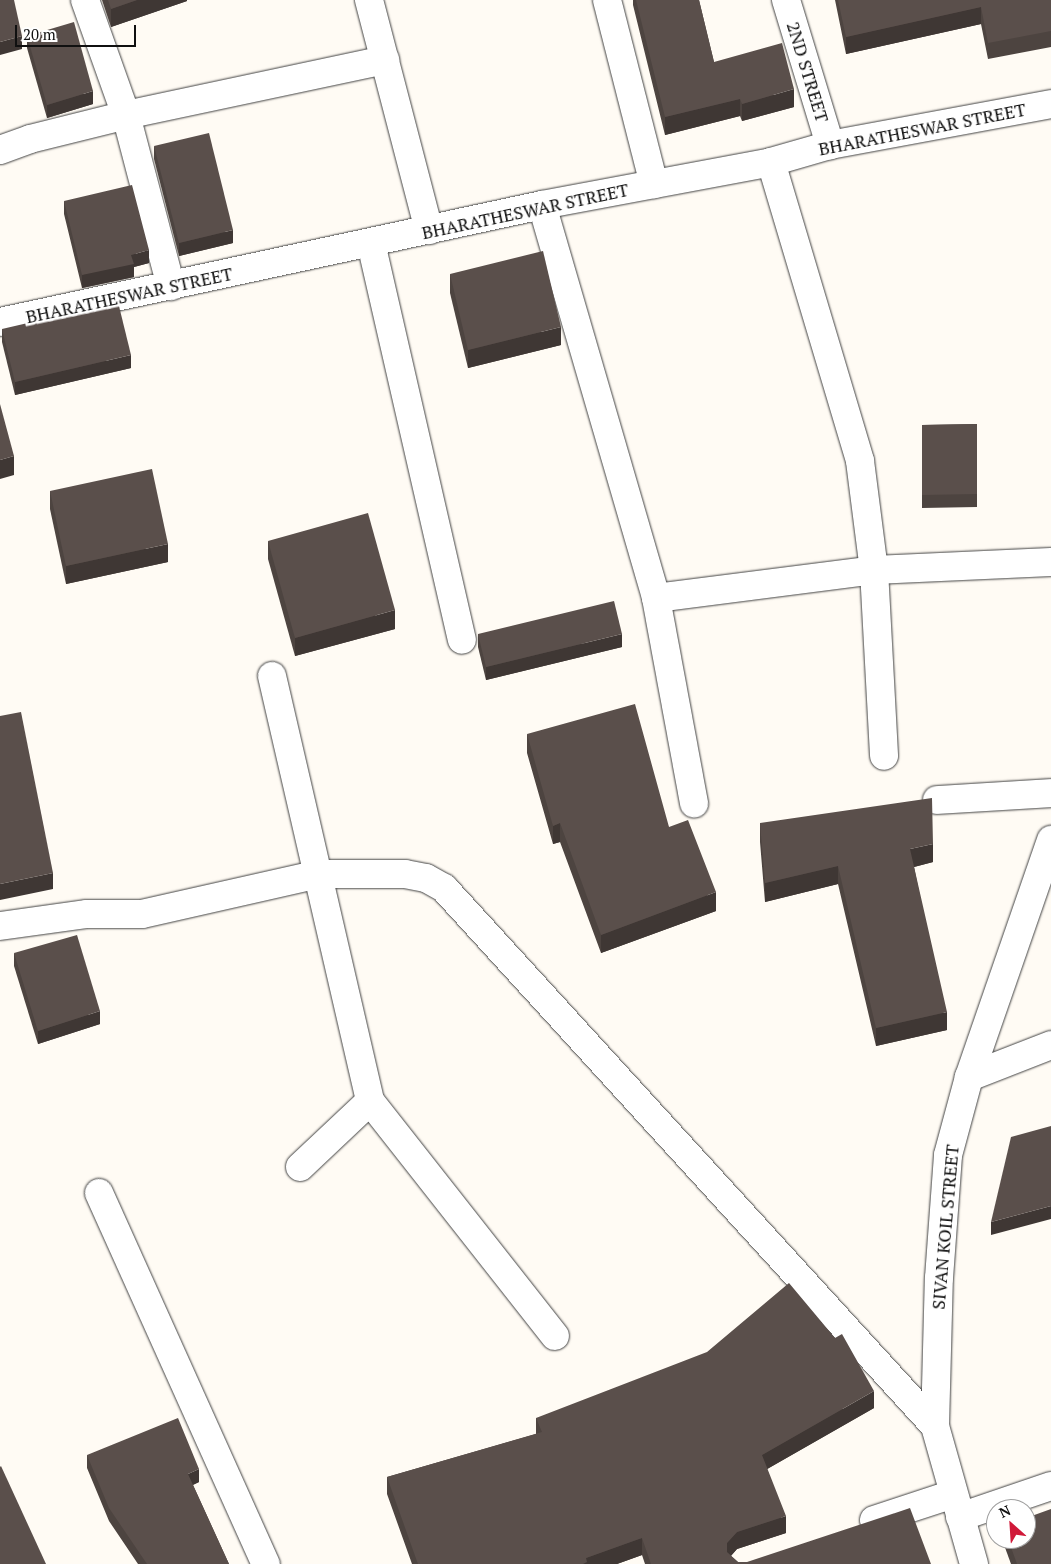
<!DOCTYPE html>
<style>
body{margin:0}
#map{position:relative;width:1051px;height:1564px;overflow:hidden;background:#fffbf4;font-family:"PT Serif",serif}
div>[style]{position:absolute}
.roads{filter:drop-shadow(0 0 1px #434343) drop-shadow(0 0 1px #434343)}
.minor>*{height:28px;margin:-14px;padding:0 14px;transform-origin:14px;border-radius:14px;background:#fff}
.tertiary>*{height:28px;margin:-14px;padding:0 14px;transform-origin:14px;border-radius:14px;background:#fff}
.wall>*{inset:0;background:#4d4440}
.shaded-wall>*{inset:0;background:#3f3734}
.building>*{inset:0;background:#5a4f4b}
span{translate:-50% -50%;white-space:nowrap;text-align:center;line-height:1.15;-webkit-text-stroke:5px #fff;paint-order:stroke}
.street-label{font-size:18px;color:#101010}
.north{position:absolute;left:986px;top:1499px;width:50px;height:50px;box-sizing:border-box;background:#fff;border:1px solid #9f9f9f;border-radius:50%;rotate:334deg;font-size:14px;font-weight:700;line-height:20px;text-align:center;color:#101010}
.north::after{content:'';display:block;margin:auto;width:18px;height:22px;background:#d01939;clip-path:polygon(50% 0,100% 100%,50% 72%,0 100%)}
.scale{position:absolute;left:15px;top:25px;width:121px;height:22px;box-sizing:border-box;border:2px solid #101010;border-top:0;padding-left:6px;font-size:15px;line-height:18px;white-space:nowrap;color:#101010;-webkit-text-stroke:4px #fff;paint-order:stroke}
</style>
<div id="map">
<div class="roads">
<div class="minor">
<i style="left:85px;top:0;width:122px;rotate:70.4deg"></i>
<i style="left:126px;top:115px;width:177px;rotate:75.3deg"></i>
<i style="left:369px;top:0;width:238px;rotate:75.4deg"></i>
<i style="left:607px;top:0;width:190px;rotate:75.7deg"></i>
<i style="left:786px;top:0;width:152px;rotate:73.1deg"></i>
<i style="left:0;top:150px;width:32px;rotate:-20deg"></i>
<i style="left:30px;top:139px;width:99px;rotate:-14deg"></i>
<i style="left:126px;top:115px;width:265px;rotate:-12deg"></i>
<i style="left:771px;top:162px;width:312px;rotate:73.4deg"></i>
<i style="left:860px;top:461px;width:110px;rotate:82.7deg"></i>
<i style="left:874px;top:570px;width:186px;rotate:86.9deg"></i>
<i style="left:542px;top:205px;width:409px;rotate:73.8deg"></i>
<i style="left:656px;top:598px;width:209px;rotate:79.5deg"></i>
<i style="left:371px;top:243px;width:407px;rotate:77.1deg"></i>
<i style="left:0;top:322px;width:554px;rotate:-12.18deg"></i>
<i style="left:542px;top:205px;width:233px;rotate:-10.6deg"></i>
<i style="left:771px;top:162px;width:61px;rotate:-16.1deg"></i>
<i style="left:830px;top:145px;width:225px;rotate:-10.5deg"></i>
<i style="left:656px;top:598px;width:220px;rotate:-7.3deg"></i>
<i style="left:874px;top:570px;width:177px;rotate:-2.6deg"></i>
<i style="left:272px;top:676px;width:436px;rotate:77deg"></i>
<i style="left:370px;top:1101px;width:299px;rotate:51.8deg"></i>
<i style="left:937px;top:800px;width:114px;rotate:-3.5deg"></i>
<i style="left:0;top:926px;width:88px;rotate:-7.9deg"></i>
<i style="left:87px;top:914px;width:55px"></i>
<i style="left:142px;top:914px;width:181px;rotate:-12.7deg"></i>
<i style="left:319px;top:874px;width:86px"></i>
<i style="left:405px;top:874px;width:21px;rotate:11deg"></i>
<i style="left:426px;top:878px;width:21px;rotate:29deg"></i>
<i style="left:444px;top:888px;width:728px;rotate:47.62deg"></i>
<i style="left:969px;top:1077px;width:88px;rotate:-21.3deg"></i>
<i style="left:300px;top:1167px;width:96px;rotate:-43.3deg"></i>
<i style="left:99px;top:1193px;width:407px;rotate:65.8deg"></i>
<i style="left:960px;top:1517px;width:96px;rotate:-18.8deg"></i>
<i style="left:874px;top:1520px;width:83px;rotate:-18.2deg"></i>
</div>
<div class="tertiary">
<i style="left:974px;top:1564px;width:143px;rotate:-105.8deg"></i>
<i style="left:935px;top:1426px;width:148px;rotate:-88.5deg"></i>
<i style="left:939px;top:1278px;width:123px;rotate:-85.8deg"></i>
<i style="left:948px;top:1155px;width:81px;rotate:-74.9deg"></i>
<i style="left:969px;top:1077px;width:251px;rotate:-70.9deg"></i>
</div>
</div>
<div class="wall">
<i style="clip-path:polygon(102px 0,187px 0,187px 1px,111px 27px)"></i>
<i style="clip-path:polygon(633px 0,699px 0,714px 62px,794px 107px,742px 121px,740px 116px,665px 135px,633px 5px)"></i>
<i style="clip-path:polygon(835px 0,1051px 0,1051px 47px,988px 59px,981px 24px,846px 54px)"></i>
<i style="clip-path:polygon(27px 36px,93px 104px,47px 118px,27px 48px)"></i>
<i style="clip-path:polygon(154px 146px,233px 243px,179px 256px,154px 159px)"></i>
<i style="clip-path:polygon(64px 201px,149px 263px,134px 267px,134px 277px,82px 288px,64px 214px)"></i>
<i style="clip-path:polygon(450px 274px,561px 345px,468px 368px,450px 293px)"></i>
<i style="clip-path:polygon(2px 329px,131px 368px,15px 395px,2px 342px)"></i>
<i style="clip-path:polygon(977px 424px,977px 507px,922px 508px,922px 425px)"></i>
<i style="clip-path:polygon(50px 491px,168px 562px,66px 584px,50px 509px)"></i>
<i style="clip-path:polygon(268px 541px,395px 629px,295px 656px,268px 559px)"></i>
<i style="clip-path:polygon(478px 634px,622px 647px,486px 680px,478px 647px)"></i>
<i style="clip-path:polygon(527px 734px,669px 827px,716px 911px,601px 953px,560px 842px,553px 844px,527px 753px)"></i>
<i style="clip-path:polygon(760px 823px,933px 862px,914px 867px,947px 1030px,876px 1046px,838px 884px,765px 902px,760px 842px)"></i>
<i style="clip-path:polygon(14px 953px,100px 1024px,38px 1044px,14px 966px)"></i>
<i style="clip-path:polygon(874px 1408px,767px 1469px,786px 1533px,737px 1549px,731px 1556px,738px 1562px,931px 1564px,645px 1564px,642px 1555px,617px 1564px,412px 1564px,387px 1494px,387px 1477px,536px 1434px,536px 1418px)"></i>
<i style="clip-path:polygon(87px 1455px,199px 1482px,193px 1485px,229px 1564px,138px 1564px,109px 1521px,87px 1468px)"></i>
<i style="clip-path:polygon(1003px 1539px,1026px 1539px,1051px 1564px,1011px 1564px,1003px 1542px)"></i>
</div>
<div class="shaded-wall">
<i style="clip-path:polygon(137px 0,187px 0,187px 1px,111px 27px,111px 9px)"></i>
<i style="clip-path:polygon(981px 7px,981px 24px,846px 54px,846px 37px)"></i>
<i style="clip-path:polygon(22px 36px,22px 49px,0 55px,0 42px)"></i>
<i style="clip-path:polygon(794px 89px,794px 107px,742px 121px,742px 104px)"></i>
<i style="clip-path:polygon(93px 91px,93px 104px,47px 118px,47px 105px)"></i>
<i style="clip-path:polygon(740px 99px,740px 116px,665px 135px,665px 117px)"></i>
<i style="clip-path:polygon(233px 230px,233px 243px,179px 256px,179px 243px)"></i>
<i style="clip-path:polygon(149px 250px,149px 263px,134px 267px,134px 277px,82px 288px,82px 275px,131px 255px)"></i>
<i style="clip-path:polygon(561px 327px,561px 345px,468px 368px,468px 350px)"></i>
<i style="clip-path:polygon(131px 355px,131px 368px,15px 395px,15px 382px)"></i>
<i style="clip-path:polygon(14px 456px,14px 475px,0 479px,0 460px)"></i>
<i style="clip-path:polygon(168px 544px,168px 562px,66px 584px,66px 566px)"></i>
<i style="clip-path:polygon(395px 610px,395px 629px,295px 656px,295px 638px)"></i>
<i style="clip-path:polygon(622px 634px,622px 647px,486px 680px,486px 667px)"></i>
<i style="clip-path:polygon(560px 823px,560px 842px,553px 844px,553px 826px)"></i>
<i style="clip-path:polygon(933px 844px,933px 862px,910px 868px,910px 849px)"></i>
<i style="clip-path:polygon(838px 866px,838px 884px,765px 902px,765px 883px)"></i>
<i style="clip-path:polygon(53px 873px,53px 889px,0 900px,0 884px)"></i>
<i style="clip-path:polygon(716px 892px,716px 911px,601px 953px,601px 935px)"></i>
<i style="clip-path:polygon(100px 1011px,100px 1024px,38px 1044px,38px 1031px)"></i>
<i style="clip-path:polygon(947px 1012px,947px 1030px,876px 1046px,876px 1028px)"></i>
<i style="clip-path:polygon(1051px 1206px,1051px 1219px,991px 1235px,991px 1222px)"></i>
<i style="clip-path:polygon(874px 1391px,874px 1408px,762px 1472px,762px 1455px)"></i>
<i style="clip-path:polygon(199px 1469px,199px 1482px,188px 1487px,188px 1474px)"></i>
<i style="clip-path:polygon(786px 1516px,786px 1533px,737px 1549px,727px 1560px,727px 1543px,737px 1532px)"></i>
<i style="clip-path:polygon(642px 1538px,642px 1555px,617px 1564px,583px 1564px,586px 1558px)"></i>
</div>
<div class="building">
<i style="clip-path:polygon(0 0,14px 0,22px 36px,0 42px)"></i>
<i style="clip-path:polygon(108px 0,137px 0,111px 9px)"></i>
<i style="clip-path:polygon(636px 0,699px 0,714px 62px,782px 43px,794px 89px,742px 104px,740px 99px,665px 117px)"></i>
<i style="clip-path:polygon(838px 0,1051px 0,1051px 31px,988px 43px,981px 7px,846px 37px)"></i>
<i style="clip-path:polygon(74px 22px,93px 91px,47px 105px,27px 36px)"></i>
<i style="clip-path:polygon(209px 133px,233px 230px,179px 243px,154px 146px)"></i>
<i style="clip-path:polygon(132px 185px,149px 250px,131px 255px,134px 264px,82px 275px,64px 201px)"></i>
<i style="clip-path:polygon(543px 251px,561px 327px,468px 350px,450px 274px)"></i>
<i style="clip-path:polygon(118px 302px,131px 355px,15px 382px,2px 329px)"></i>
<i style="clip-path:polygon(0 404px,14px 456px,0 460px)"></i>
<i style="clip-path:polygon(977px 424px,977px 494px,922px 495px,922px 425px)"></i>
<i style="clip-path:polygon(152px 469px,168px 544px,66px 566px,50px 491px)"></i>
<i style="clip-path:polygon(368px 513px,395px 610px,295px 638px,268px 541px)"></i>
<i style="clip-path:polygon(614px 601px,622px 634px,486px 667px,478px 634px)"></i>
<i style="clip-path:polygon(635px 704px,669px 827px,688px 820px,716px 892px,601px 935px,560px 823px,553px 826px,527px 734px)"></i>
<i style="clip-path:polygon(21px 712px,53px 873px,0 884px,0 716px)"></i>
<i style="clip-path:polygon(932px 798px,933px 844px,910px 849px,947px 1012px,876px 1028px,838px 866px,765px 883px,760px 823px)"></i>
<i style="clip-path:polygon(77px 935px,100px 1011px,38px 1031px,14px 953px)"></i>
<i style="clip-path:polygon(1051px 1126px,1051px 1206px,991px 1222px,1011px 1137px)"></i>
<i style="clip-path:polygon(789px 1283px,835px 1338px,842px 1334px,874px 1391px,762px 1455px,786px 1516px,737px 1532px,727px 1543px,727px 1552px,738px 1562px,747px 1562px,910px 1508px,931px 1564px,651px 1564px,642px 1538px,586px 1558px,587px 1562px,583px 1564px,418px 1564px,387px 1477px,542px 1432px,536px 1418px,707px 1352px)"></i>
<i style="clip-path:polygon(178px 1418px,199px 1469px,188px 1474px,229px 1564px,147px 1564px,109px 1508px,87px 1455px)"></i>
<i style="clip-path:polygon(1px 1466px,46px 1564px,0 1564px,0 1467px)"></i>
<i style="clip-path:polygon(1051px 1509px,1051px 1564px,1017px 1564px,1008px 1539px,1026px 1539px,1026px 1518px)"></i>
</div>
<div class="street-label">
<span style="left:808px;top:72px;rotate:73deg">2ND STREET</span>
<span style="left:922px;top:129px;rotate:-11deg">BHARATHESWAR STREET</span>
<span style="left:525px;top:211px;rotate:-12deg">BHARATHESWAR STREET</span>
<span style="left:129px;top:295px;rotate:-12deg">BHARATHESWAR STREET</span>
<span style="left:945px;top:1227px;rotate:-85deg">SIVAN KOIL STREET</span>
</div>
<div class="north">N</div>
<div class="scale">20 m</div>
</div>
